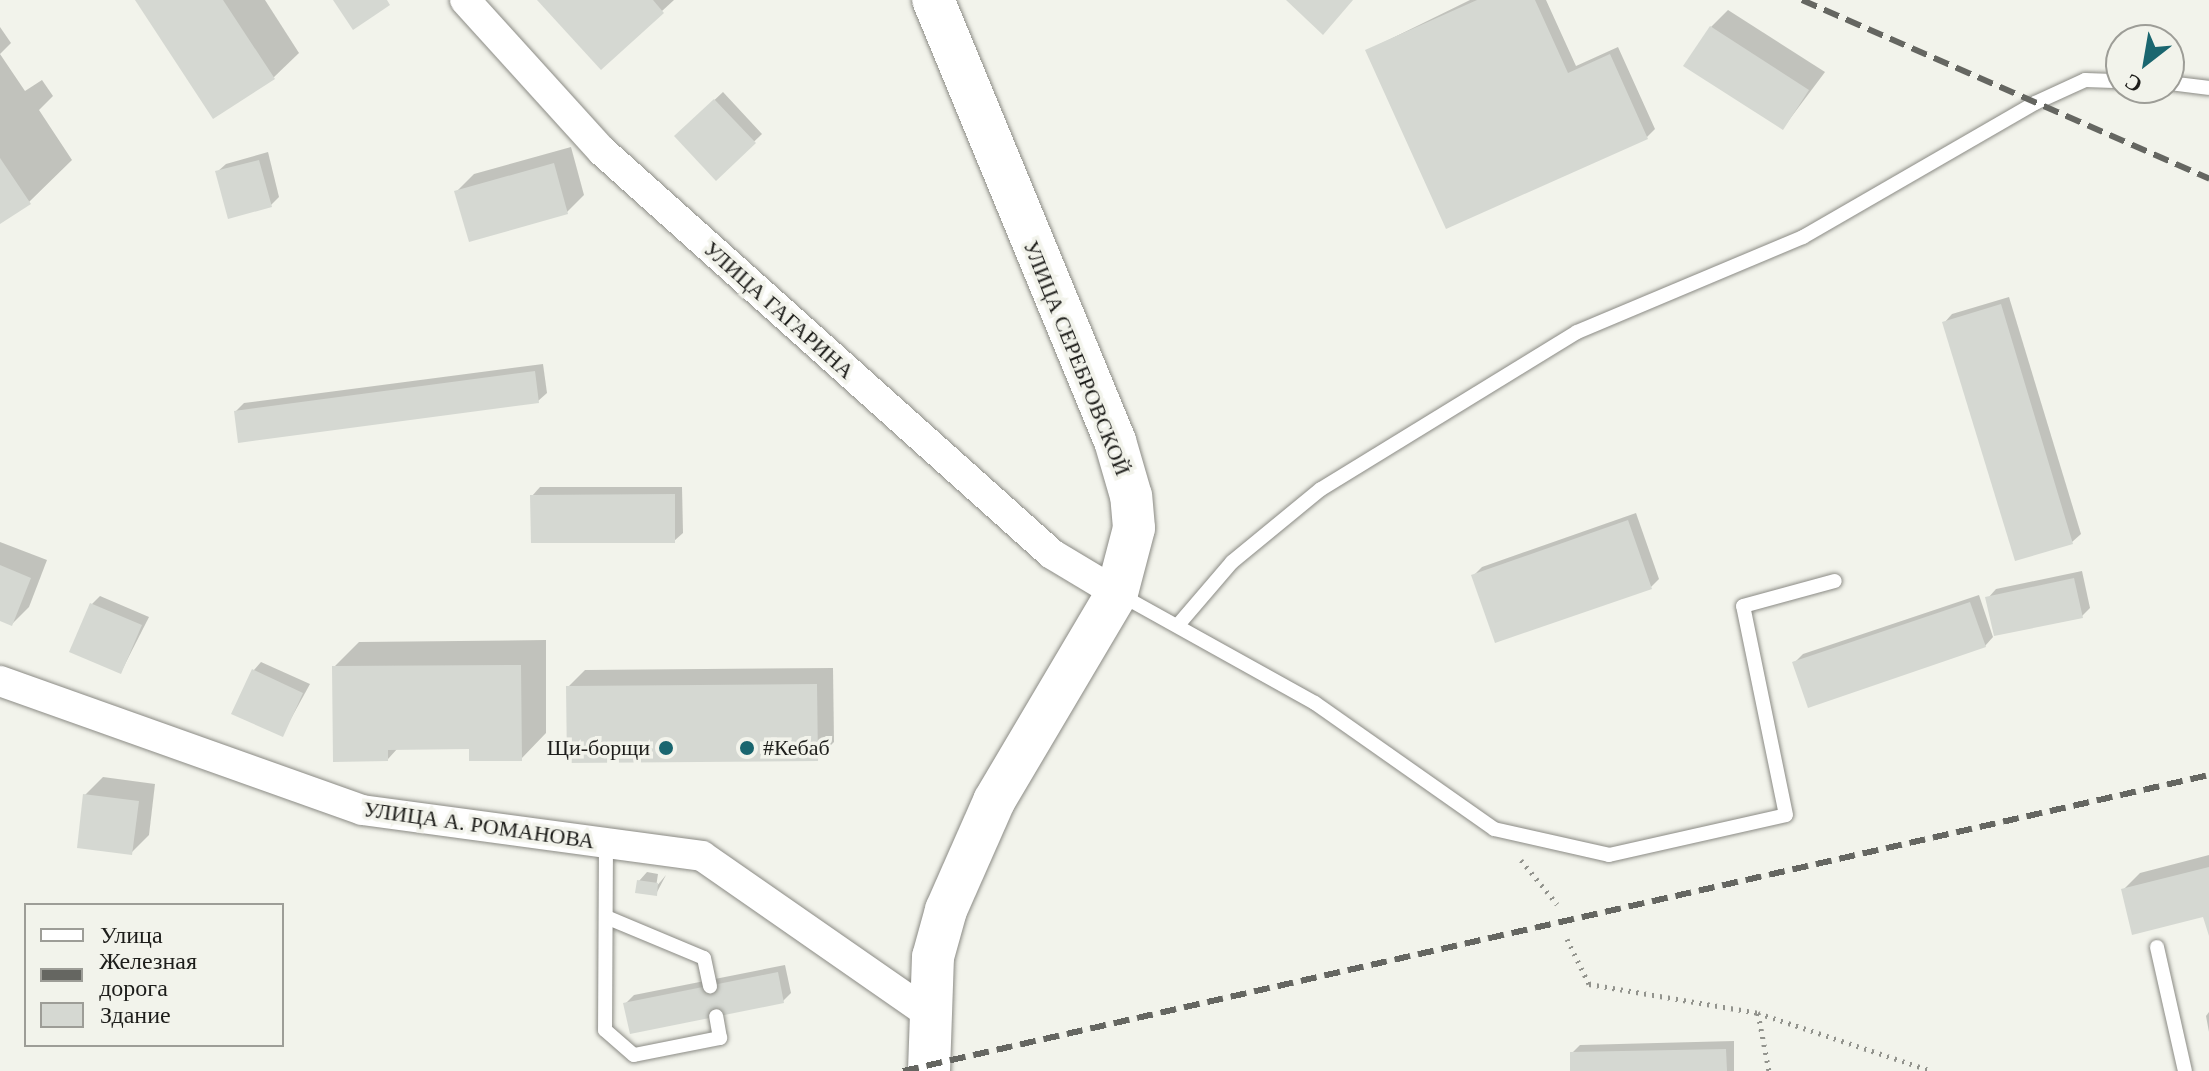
<!DOCTYPE html>
<meta charset="utf-8">
<style>
body{margin:0}
#map{position:relative;width:2209px;height:1071px;overflow:hidden;background:#f2f3eb;font-family:Georgia,serif}
div>[style]{position:absolute}
.shadow>*{inset:0;background:#0003}
.building>*{inset:0;background:#d5d8d2}
.path>*{height:5px;margin-top:-2.5px;transform-origin:0;background:repeating-linear-gradient(90deg,#92938d 0 2px,transparent 0 8px)}
.roads{filter:drop-shadow(0 0 2px #8b8b85) drop-shadow(0 0 2px #8b8b85)}
.lane>*{height:14px;margin:-7px;padding:0 7px;transform-origin:7px;border-radius:7px;background:#fff}
.street>*{height:30px;margin:-15px;padding:0 15px;transform-origin:15px;border-radius:15px;background:#fff}
.secondary>*{height:42px;margin:-21px;padding:0 21px;transform-origin:21px;border-radius:21px;background:#fff}
.rail>*{height:6px;margin-top:-3px;transform-origin:0;background:repeating-linear-gradient(90deg,#656661 0 16px,transparent 0 24px)}
.dots>*{width:22px;height:22px;translate:-50% -50%;box-sizing:border-box;border:4px solid #f2f3eb;border-radius:50%}
span{translate:-50% -50%;white-space:nowrap;text-align:center;line-height:1.15;-webkit-text-stroke:7px #f2f3eb;paint-order:stroke}
.street-label{font-size:22px;color:#1d1d1a}
.poi-label{font-size:22px;color:#1d1d1a}
.right{translate:-100% -50%;text-align:right}
.left{translate:0 -50%;text-align:left}
.legend{position:absolute;left:24px;top:903px;width:260px;height:144px;box-sizing:border-box;background:#f2f3eb;border:2px solid #9d9d97;margin:0;padding:10px 14px;list-style:none;font-size:24px;color:#1d1d1a}
.legend li{display:flex;align-items:center;gap:16px;height:40px}
.legend b{width:40px;border:2px solid #9d9d97}
.north{position:absolute;left:2105px;top:24px;width:80px;height:80px;box-sizing:border-box;background:#f2f3eb;border:2px solid #9d9d97;border-radius:50%;rotate:211deg;font-size:22px;font-weight:700;line-height:32px;text-align:center;color:#1d1d1a}
.north::after{content:'';display:block;margin:auto;width:28px;height:36px;background:#1a666f;clip-path:polygon(50% 0,100% 100%,50% 72%,0 100%)}
</style>
<div id="map">
<div class="shadow">
<i style="clip-path:polygon(138px 0,265px 0,299px 53px,273px 78px)"></i>
<i style="clip-path:polygon(540px 0,674px 0,601px 67px)"></i>
<i style="clip-path:polygon(1470px 0,1546px 0,1576px 66px,1618px 47px,1655px 129px,1647px 137px,1368px 50px)"></i>
<i style="clip-path:polygon(1728px 10px,1825px 72px,1783px 128px,1711px 27px)"></i>
<i style="clip-path:polygon(0 27px,11px 43px,0 54px,25px 91px,42px 80px,53px 96px,39px 110px,72px 160px,29px 202px,0 222px)"></i>
<i style="clip-path:polygon(723px 92px,762px 134px,716px 178px,676px 136px)"></i>
<i style="clip-path:polygon(571px 147px,584px 195px,567px 212px,456px 192px,474px 174px)"></i>
<i style="clip-path:polygon(268px 152px,279px 197px,271px 205px,217px 172px,226px 164px)"></i>
<i style="clip-path:polygon(2009px 297px,2081px 534px,2072px 542px,1944px 323px,1952px 314px)"></i>
<i style="clip-path:polygon(543px 364px,547px 393px,538px 401px,236px 411px,244px 403px)"></i>
<i style="clip-path:polygon(540px 487px,682px 487px,683px 533px,674px 541px,532px 496px)"></i>
<i style="clip-path:polygon(1636px 513px,1659px 579px,1651px 587px,1474px 575px,1482px 567px)"></i>
<i style="clip-path:polygon(0 542px,47px 560px,29px 607px,12px 624px,0 619px)"></i>
<i style="clip-path:polygon(2082px 571px,2090px 608px,2082px 616px,1988px 598px,1996px 589px)"></i>
<i style="clip-path:polygon(1979px 595px,1993px 637px,1985px 646px,1794px 663px,1803px 654px)"></i>
<i style="clip-path:polygon(100px 596px,149px 617px,121px 672px,92px 604px)"></i>
<i style="clip-path:polygon(546px 640px,546px 733px,521px 759px,471px 747px,398px 748px,388px 759px,334px 667px,359px 642px)"></i>
<i style="clip-path:polygon(261px 662px,310px 684px,282px 735px,253px 671px)"></i>
<i style="clip-path:polygon(833px 668px,834px 742px,817px 759px,568px 687px,585px 670px)"></i>
<i style="clip-path:polygon(103px 777px,155px 784px,149px 835px,132px 852px,85px 795px)"></i>
<i style="clip-path:polygon(2209px 855px,2209px 932px,2204px 914px,2123px 890px,2140px 873px)"></i>
<i style="clip-path:polygon(647px 872px,658px 874px,656px 887px,666px 875px,656px 894px,639px 881px)"></i>
<i style="clip-path:polygon(785px 965px,791px 993px,783px 1001px,626px 1003px,634px 995px)"></i>
<i style="clip-path:polygon(2209px 1012px,2209px 1032px,2206px 1016px)"></i>
<i style="clip-path:polygon(1734px 1041px,1734px 1071px,1572px 1071px,1572px 1053px,1580px 1045px)"></i>
</div>
<div class="building">
<i style="clip-path:polygon(135px 0,223px 0,275px 79px,213px 119px)"></i>
<i style="clip-path:polygon(333px 0,387px 0,390px 5px,353px 30px)"></i>
<i style="clip-path:polygon(537px 0,653px 0,664px 13px,601px 70px)"></i>
<i style="clip-path:polygon(1286px 0,1353px 0,1323px 35px)"></i>
<i style="clip-path:polygon(1477px 0,1535px 0,1568px 73px,1610px 54px,1648px 139px,1446px 229px,1365px 50px)"></i>
<i style="clip-path:polygon(1710px 26px,1809px 90px,1783px 130px,1683px 66px)"></i>
<i style="clip-path:polygon(714px 99px,756px 143px,716px 181px,674px 136px)"></i>
<i style="clip-path:polygon(0 158px,31px 204px,0 224px)"></i>
<i style="clip-path:polygon(259px 160px,272px 207px,228px 219px,215px 171px)"></i>
<i style="clip-path:polygon(554px 163px,568px 214px,469px 242px,454px 191px)"></i>
<i style="clip-path:polygon(2001px 304px,2073px 544px,2015px 561px,1942px 322px)"></i>
<i style="clip-path:polygon(535px 371px,539px 403px,238px 443px,234px 411px)"></i>
<i style="clip-path:polygon(675px 494px,675px 543px,531px 543px,530px 495px)"></i>
<i style="clip-path:polygon(1628px 520px,1652px 589px,1495px 643px,1471px 575px)"></i>
<i style="clip-path:polygon(0 565px,31px 578px,12px 626px,0 621px)"></i>
<i style="clip-path:polygon(2074px 578px,2083px 618px,1994px 636px,1985px 597px)"></i>
<i style="clip-path:polygon(1970px 602px,1986px 647px,1808px 708px,1792px 662px)"></i>
<i style="clip-path:polygon(90px 603px,142px 625px,121px 674px,69px 652px)"></i>
<i style="clip-path:polygon(521px 665px,522px 761px,469px 761px,469px 749px,388px 750px,388px 761px,333px 762px,332px 666px)"></i>
<i style="clip-path:polygon(252px 669px,303px 693px,283px 737px,231px 714px)"></i>
<i style="clip-path:polygon(817px 684px,818px 761px,567px 763px,566px 686px)"></i>
<i style="clip-path:polygon(83px 794px,139px 801px,132px 855px,77px 848px)"></i>
<i style="clip-path:polygon(2209px 867px,2209px 936px,2203px 917px,2132px 935px,2121px 889px)"></i>
<i style="clip-path:polygon(637px 880px,658px 883px,657px 896px,635px 893px)"></i>
<i style="clip-path:polygon(778px 972px,784px 1003px,630px 1034px,623px 1003px)"></i>
<i style="clip-path:polygon(1726px 1049px,1727px 1071px,1570px 1071px,1570px 1052px)"></i>
</div>
<div class="path">
<i style="left:1521px;top:860px;width:57px;rotate:50.7deg"></i>
<i style="left:1567px;top:939px;width:50px;rotate:63.9deg"></i>
<i style="left:1589px;top:984px;width:171px;rotate:9.7deg"></i>
<i style="left:1758px;top:1013px;width:183px;rotate:18.4deg"></i>
<i style="left:1758px;top:1013px;width:59px;rotate:79.3deg"></i>
</div>
<div class="roads">
<div class="lane">
<i style="left:2169px;top:83px;width:40px;rotate:7.1deg"></i>
<i style="left:1119px;top:594px;width:224px;rotate:29.1deg"></i>
<i style="left:1315px;top:703px;width:219px;rotate:35.1deg"></i>
<i style="left:1494px;top:829px;width:118px;rotate:12.7deg"></i>
<i style="left:1609px;top:855px;width:181px;rotate:-12.7deg"></i>
<i style="left:1786px;top:815px;width:213px;rotate:-101.6deg"></i>
<i style="left:1743px;top:606px;width:95px;rotate:-15.2deg"></i>
<i style="left:1178px;top:625px;width:83px;rotate:-49.4deg"></i>
<i style="left:1232px;top:562px;width:115px;rotate:-39.4deg"></i>
<i style="left:1321px;top:489px;width:300px;rotate:-31.5deg"></i>
<i style="left:1577px;top:332px;width:245px;rotate:-22.8deg"></i>
<i style="left:1803px;top:237px;width:268px;rotate:-30deg"></i>
<i style="left:2035px;top:103px;width:55px;rotate:-24.7deg"></i>
<i style="left:2085px;top:80px;width:36px;rotate:2deg"></i>
<i style="left:606px;top:843px;width:187px;rotate:90.3deg"></i>
<i style="left:605px;top:1030px;width:38px;rotate:41deg"></i>
<i style="left:634px;top:1055px;width:88px;rotate:-11.2deg"></i>
<i style="left:720px;top:1038px;width:22px;rotate:-100deg"></i>
<i style="left:606px;top:917px;width:106px;rotate:22.7deg"></i>
<i style="left:704px;top:958px;width:29px;rotate:78deg"></i>
<i style="left:2157px;top:947px;width:127px;rotate:77.3deg"></i>
</div>
<div class="street">
<i style="left:465px;top:0;width:204px;rotate:47.8deg"></i>
<i style="left:602px;top:151px;width:604px;rotate:41.85deg"></i>
<i style="left:1052px;top:554px;width:76px;rotate:31deg"></i>
<i style="left:0;top:681px;width:384px;rotate:19.6deg"></i>
<i style="left:362px;top:810px;width:343px;rotate:7.7deg"></i>
<i style="left:702px;top:856px;width:277px;rotate:34.8deg"></i>
</div>
<div class="secondary">
<i style="left:929px;top:1071px;width:114px;rotate:-88deg"></i>
<i style="left:933px;top:957px;width:49px;rotate:-74.5deg"></i>
<i style="left:946px;top:910px;width:119px;rotate:-66.2deg"></i>
<i style="left:994px;top:801px;width:242px;rotate:-59.4deg"></i>
<i style="left:1117px;top:593px;width:67px;rotate:-75.3deg"></i>
<i style="left:1134px;top:528px;width:32px;rotate:-95deg"></i>
<i style="left:1131px;top:496px;width:57px;rotate:-106.2deg"></i>
<i style="left:1115px;top:441px;width:477px;rotate:-112.4deg"></i>
</div>
</div>
<div class="rail">
<i style="left:1802px;top:0;width:445px;rotate:23.7deg"></i>
<i style="left:903px;top:1071px;width:1339px;rotate:-12.77deg"></i>
</div>
<div class="dots">
<i style="left:666px;top:748px;background:#1a666f"></i>
<i style="left:747px;top:748px;background:#1a666f"></i>
</div>
<div class="street-label">
<span style="left:779px;top:310px;rotate:42deg">УЛИЦА ГАГАРИНА</span>
<span style="left:1077px;top:358px;rotate:68deg">УЛИЦА СЕРЕБРОВСКОЙ</span>
<span style="left:479px;top:825px;rotate:8deg">УЛИЦА А. РОМАНОВА</span>
</div>
<div class="poi-label">
<span class="right" style="left:650px;top:748px">Щи-борщи</span>
<span class="left" style="left:763px;top:748px">#Кебаб</span>
</div>
<ul class="legend">
<li><b style="height:10px;background:#fff"></b>Улица</li>
<li><b style="height:10px;background:#656661"></b>Железная дорога</li>
<li><b style="height:22px;background:#d5d8d2"></b>Здание</li>
</ul>
<div class="north">С</div>
</div>
